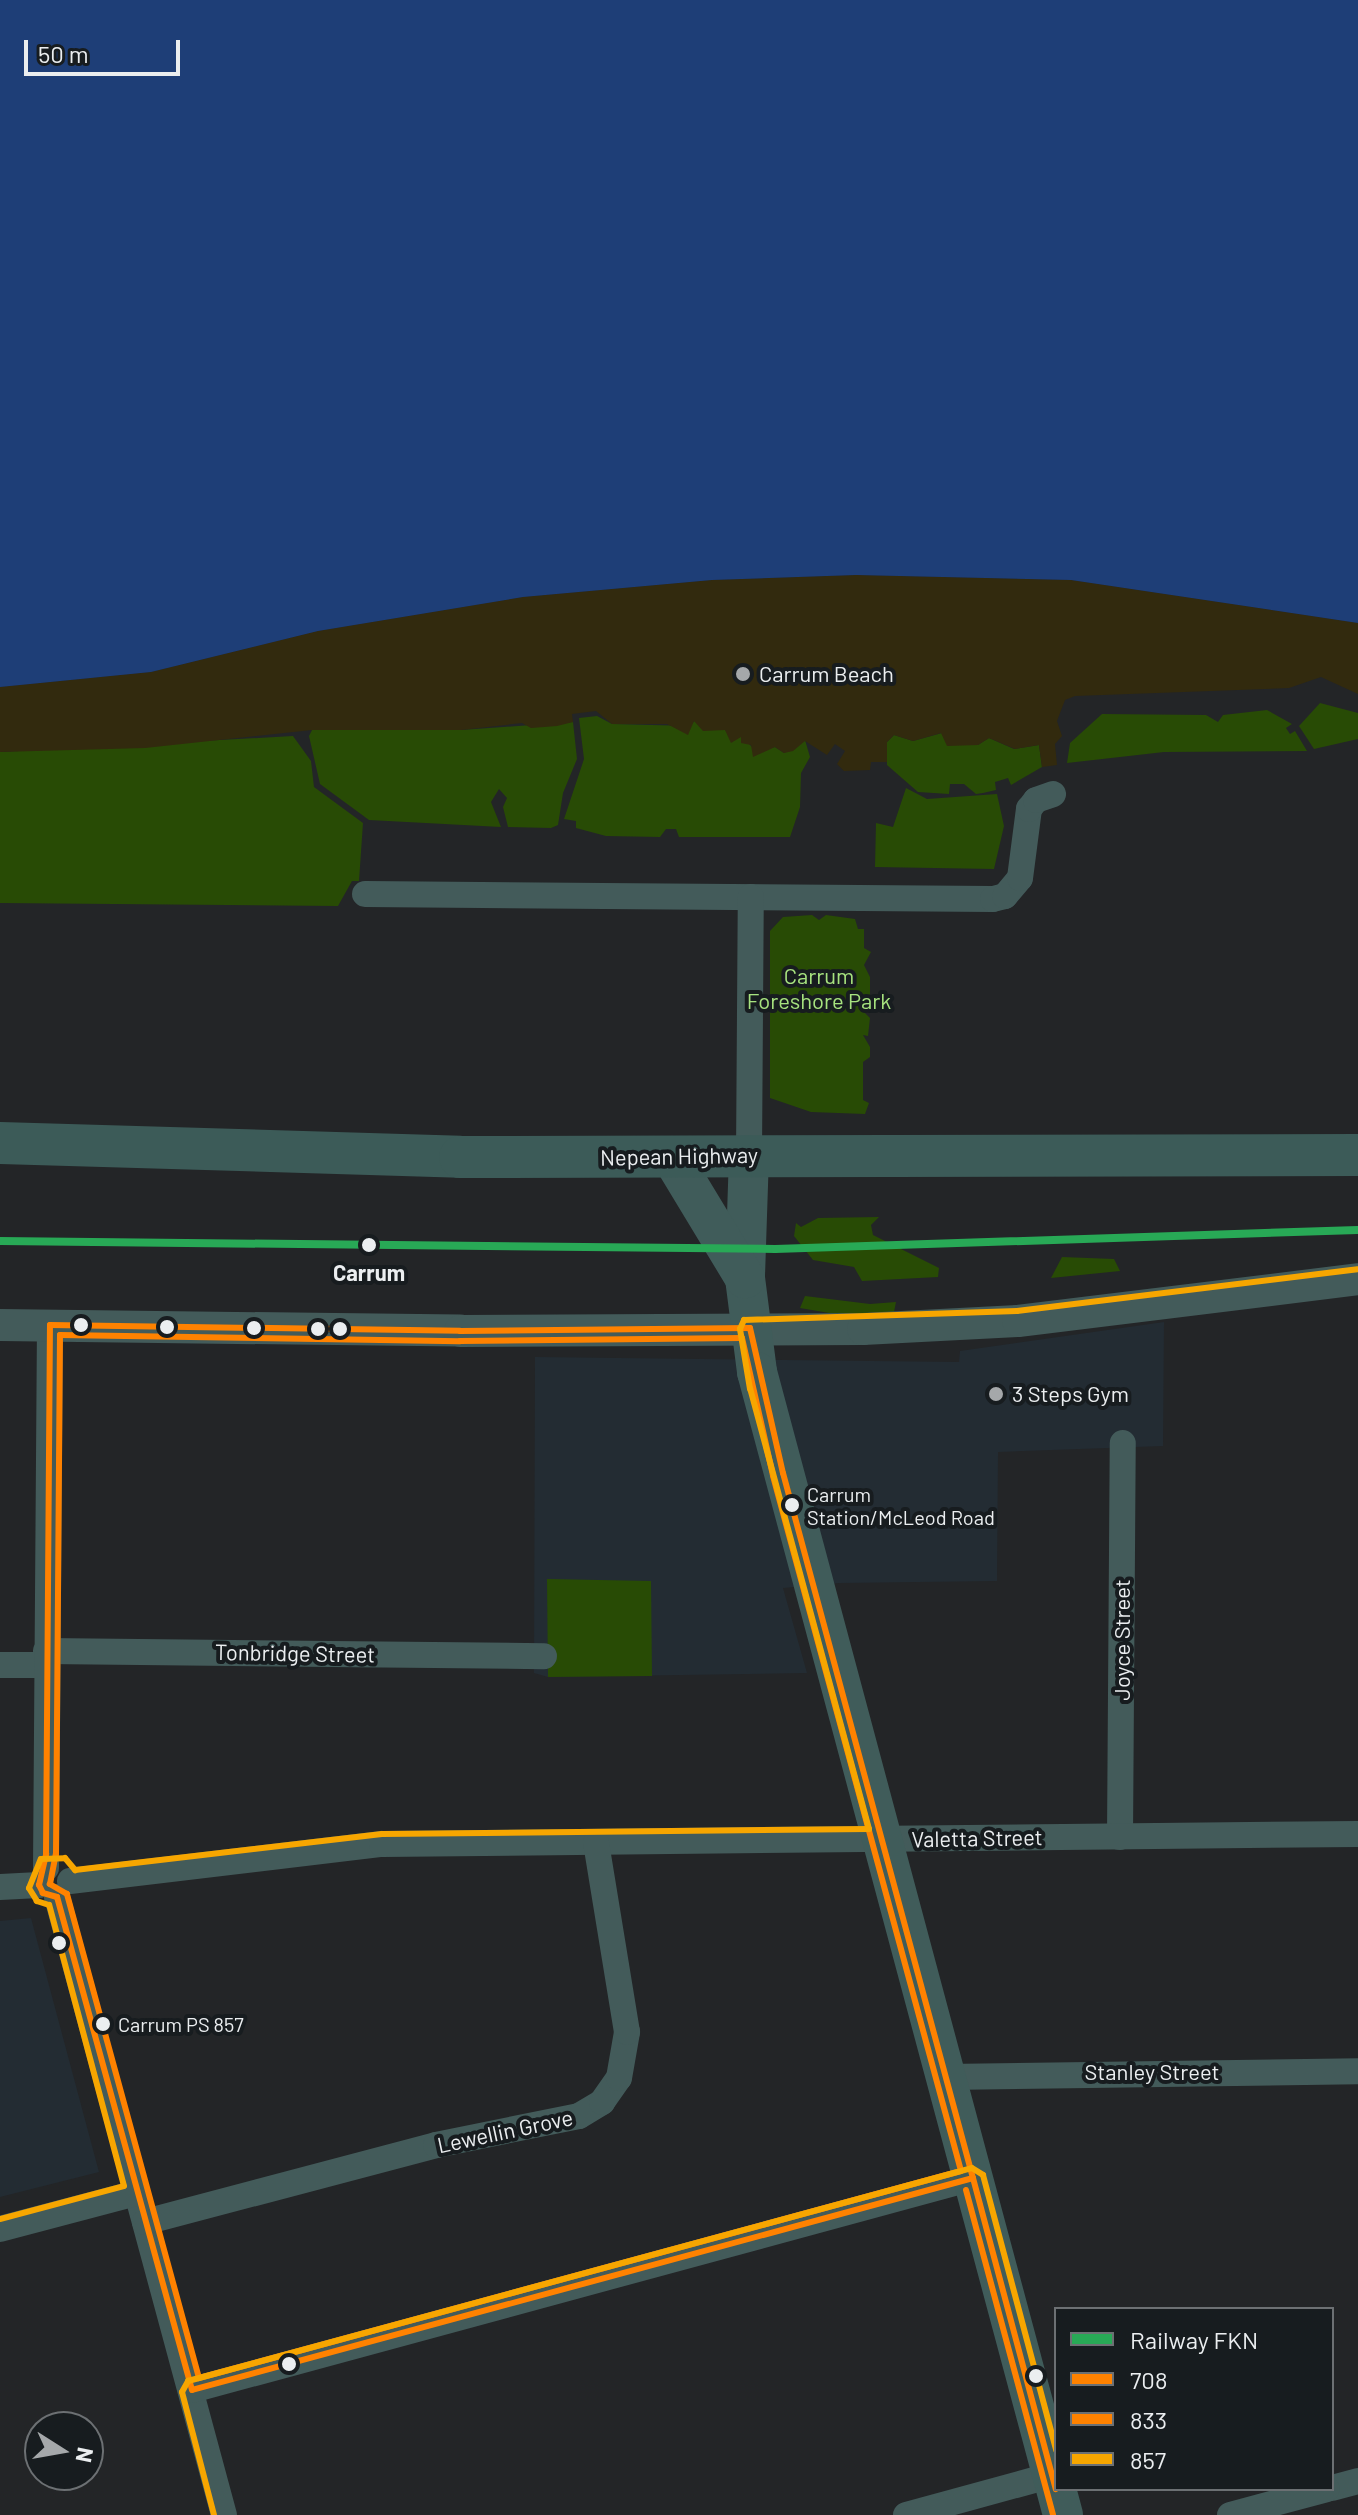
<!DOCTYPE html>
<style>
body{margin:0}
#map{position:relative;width:1358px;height:2515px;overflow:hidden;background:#232527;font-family:Barlow,sans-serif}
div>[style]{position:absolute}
.built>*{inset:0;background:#232c33}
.green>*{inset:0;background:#284b05}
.sand>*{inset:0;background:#322a0e}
.water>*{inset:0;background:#1e3e77}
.minor>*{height:26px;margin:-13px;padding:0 13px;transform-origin:13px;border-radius:13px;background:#435b5a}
.tertiary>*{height:32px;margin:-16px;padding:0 16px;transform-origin:16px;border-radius:16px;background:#435b5a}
.primary>*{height:40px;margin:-20px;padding:0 20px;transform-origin:20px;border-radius:20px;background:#405c5a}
.trunk>*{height:42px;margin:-21px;padding:0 21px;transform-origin:21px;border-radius:21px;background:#3c5b58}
.bus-1>*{height:6px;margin:-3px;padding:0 3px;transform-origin:3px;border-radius:3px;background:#ff8200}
.bus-2>*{height:6px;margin:-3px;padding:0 3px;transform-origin:3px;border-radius:3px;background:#ff8200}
.bus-3>*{height:6px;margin:-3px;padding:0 3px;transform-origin:3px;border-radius:3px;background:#f7a600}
.rail-1>*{height:8px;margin:-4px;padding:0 4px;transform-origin:4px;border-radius:4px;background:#28a956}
.dots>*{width:22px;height:22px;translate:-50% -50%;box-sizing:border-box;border:4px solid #171c1f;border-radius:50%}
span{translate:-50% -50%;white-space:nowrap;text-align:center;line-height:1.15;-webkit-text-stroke:8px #171c1f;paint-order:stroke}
.bus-label{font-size:20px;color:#ebeef0}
.left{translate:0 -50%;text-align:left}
.poi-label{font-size:22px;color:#ebeef0}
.park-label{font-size:22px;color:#a7e37f}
.street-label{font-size:22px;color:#ebeef0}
.stop-label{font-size:22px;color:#ebeef0;font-weight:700}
.legend{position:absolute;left:1054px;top:2307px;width:280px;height:184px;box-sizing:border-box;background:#171c1f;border:2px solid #6c7073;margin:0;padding:10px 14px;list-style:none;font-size:24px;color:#ebeef0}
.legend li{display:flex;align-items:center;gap:16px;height:40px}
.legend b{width:40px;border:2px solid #6c7073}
.north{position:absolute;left:24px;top:2411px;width:80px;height:80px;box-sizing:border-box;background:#171c1f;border:2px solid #6c7073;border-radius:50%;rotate:101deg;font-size:22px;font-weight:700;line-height:32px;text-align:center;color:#ebeef0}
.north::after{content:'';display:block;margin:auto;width:28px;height:36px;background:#a5a8aa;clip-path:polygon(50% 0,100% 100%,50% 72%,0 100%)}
.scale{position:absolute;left:24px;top:40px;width:156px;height:36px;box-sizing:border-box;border:4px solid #ebeef0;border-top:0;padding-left:10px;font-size:24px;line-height:28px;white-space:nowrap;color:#ebeef0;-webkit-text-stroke:6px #171c1f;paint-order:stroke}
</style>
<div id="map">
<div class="built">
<i style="clip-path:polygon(1164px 1322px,1163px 1446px,998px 1452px,997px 1581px,839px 1583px,783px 1588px,807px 1673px,548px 1677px,534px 1673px,535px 1357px,959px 1362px,960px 1351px)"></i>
<i style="clip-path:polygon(31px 1918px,99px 2172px,0 2197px,0 1921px)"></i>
</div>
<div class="green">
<i style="clip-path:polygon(1320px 703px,1358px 713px,1358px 739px,1314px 749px,1299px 726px)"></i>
<i style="clip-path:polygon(1267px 710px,1292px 724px,1286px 728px,1290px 734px,1295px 731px,1307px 751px,1164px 752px,1067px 763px,1070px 743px,1102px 714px,1206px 715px,1218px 722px,1223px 715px)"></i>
<i style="clip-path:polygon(597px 716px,612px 724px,691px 726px,694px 721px,725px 730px,734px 740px,741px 736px,756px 751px,775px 747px,784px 753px,805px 740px,810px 757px,801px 773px,800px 807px,790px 837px,679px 837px,676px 829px,666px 829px,660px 837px,606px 836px,576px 828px,576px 821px,564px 819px,584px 759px,579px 718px)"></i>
<i style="clip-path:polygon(573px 722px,577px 759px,563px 793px,558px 825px,551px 828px,508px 827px,503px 807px,507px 798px,499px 789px,491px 802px,501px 827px,369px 820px,320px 784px,309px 736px,312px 730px,461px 730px)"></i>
<i style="clip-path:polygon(942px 733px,954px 743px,978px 745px,989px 738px,1014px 749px,1039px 745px,1042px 767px,1011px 785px,1008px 778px,995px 782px,996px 790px,983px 793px,976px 794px,964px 784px,950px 784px,949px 794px,918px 792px,887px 765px,887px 742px,894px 735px,913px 741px)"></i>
<i style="clip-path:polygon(293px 736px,311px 761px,314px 787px,363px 823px,359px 881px,352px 881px,338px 906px,0 903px,0 752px)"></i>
<i style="clip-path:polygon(906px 788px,927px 799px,997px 794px,1004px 826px,994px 869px,875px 867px,876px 823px,893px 827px)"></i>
<i style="clip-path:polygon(812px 915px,819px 920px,826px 915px,855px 919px,858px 929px,864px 929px,864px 948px,871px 952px,864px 965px,870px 977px,870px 1000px,864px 1012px,870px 1018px,868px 1036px,863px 1035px,870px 1047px,870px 1057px,863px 1062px,863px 1100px,869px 1103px,865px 1114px,811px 1112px,770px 1098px,770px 931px,783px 917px)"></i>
<i style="clip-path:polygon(879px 1217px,871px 1225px,873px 1235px,939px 1268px,938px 1277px,862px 1281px,854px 1267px,813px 1260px,794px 1236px,796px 1223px,801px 1227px,818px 1218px)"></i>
<i style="clip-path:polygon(1062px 1257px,1114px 1259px,1120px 1271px,1051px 1278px)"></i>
<i style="clip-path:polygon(805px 1296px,870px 1304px,896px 1302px,894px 1312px,835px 1314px,800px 1308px)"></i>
<i style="clip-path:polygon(547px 1579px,651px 1581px,652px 1676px,548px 1677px)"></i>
</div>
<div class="sand">
<i style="clip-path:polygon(856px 575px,1071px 580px,1358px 623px,1358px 694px,1321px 677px,1289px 688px,1075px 696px,1065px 700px,1057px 721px,1062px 736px,1055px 744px,1057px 765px,1042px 767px,1039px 745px,1015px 749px,989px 738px,978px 745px,947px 746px,941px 733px,913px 741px,894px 735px,887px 742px,887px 762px,871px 762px,870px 770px,844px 771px,837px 764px,845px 751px,835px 744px,827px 755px,805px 741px,793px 751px,784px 753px,775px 747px,753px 757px,751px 745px,741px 743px,741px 737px,731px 743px,725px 730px,703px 731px,694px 721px,688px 735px,667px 724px,612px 724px,596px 711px,572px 714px,573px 722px,557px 726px,531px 728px,522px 723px,461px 730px,312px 730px,145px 748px,0 752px,0 687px,151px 672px,318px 631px,523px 597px,712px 580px)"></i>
</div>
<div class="water">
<i style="clip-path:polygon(0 0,1358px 0,1358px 623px,1071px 580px,856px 575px,712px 580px,523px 597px,318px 631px,151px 672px,0 687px)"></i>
</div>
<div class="minor">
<i style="left:365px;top:894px;width:628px;rotate:0.46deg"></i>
<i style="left:993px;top:899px;width:12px;rotate:-14deg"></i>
<i style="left:1005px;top:896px;width:23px;rotate:-50deg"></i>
<i style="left:1020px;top:878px;width:70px;rotate:-82.6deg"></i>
<i style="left:1029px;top:809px;width:11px;rotate:-52deg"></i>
<i style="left:1036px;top:800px;width:18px;rotate:-19deg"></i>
<i style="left:749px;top:1155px;width:258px;rotate:-89.6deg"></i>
<i style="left:46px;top:1651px;width:498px;rotate:0.6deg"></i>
<i style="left:0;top:1665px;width:46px"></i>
<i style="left:1120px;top:1837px;width:394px;rotate:-89.6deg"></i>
<i style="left:46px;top:1868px;width:543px;rotate:-89.58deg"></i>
<i style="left:70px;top:1881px;width:314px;rotate:-6.8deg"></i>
<i style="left:382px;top:1844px;width:976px;rotate:-0.59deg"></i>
<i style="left:0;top:1887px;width:39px;rotate:-3deg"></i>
<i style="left:57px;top:1897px;width:640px;rotate:74.88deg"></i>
<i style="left:946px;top:2077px;width:412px;rotate:-0.8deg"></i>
<i style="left:145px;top:2222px;width:301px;rotate:-14.8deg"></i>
<i style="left:436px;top:2145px;width:146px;rotate:-11.5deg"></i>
<i style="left:579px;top:2116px;width:27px;rotate:-31deg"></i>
<i style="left:602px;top:2102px;width:29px;rotate:-55deg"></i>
<i style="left:619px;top:2078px;width:47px;rotate:-80.1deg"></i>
<i style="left:627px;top:2032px;width:192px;rotate:-99.3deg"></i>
<i style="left:0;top:2229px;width:141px;rotate:-14.8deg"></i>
<i style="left:192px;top:2390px;width:809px;rotate:-15.19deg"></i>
<i style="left:1332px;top:2488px;width:27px;rotate:-15deg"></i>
<i style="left:906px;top:2515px;width:151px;rotate:-15.3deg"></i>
<i style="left:1230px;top:2515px;width:100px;rotate:-15deg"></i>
</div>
<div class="tertiary">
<i style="left:0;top:1325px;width:460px;rotate:0.7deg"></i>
<i style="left:460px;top:1331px;width:403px;rotate:-0.3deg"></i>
<i style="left:863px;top:1329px;width:155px;rotate:-3deg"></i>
<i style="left:1018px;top:1321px;width:343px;rotate:-7deg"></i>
</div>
<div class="primary">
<i style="left:749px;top:1155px;width:123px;rotate:91.9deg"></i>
<i style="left:745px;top:1278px;width:95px;rotate:82.7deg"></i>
<i style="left:757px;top:1372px;width:1183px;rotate:75.01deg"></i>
<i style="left:671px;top:1156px;width:143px;rotate:58.8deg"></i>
</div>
<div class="trunk">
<i style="left:0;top:1143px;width:460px;rotate:1.7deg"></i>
<i style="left:460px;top:1157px;width:898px;rotate:-0.13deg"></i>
</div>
<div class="bus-1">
<i style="left:50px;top:1325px;width:410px;rotate:0.8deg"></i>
<i style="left:460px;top:1331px;width:290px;rotate:-0.6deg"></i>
<i style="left:750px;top:1328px;width:149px;rotate:77.2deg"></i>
<i style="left:783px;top:1473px;width:730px;rotate:74.92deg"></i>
<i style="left:973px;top:2178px;width:809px;rotate:164.81deg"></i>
<i style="left:192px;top:2390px;width:511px;rotate:-105.31deg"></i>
<i style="left:57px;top:1897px;width:15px;rotate:-164deg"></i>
<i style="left:43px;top:1893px;width:9px;rotate:-117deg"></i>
<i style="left:39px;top:1885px;width:32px;rotate:-77deg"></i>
<i style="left:46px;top:1854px;width:529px;rotate:-89.57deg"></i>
<i style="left:973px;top:2178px;width:322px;rotate:75.1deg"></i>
</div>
<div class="bus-2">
<i style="left:60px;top:1335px;width:400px;rotate:0.9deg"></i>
<i style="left:460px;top:1341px;width:282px;rotate:-0.6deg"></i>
<i style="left:742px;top:1338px;width:141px;rotate:77.3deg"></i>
<i style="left:773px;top:1476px;width:720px;rotate:74.86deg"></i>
<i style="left:961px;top:2171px;width:790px;rotate:164.8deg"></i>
<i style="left:199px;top:2378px;width:502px;rotate:-105.26deg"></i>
<i style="left:67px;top:1894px;width:20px;rotate:-150deg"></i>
<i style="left:50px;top:1884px;width:31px;rotate:-79deg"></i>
<i style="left:56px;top:1854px;width:519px;rotate:-89.56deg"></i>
<i style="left:966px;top:2190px;width:336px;rotate:75deg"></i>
</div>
<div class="bus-3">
<i style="left:0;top:2219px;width:128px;rotate:-14.9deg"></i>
<i style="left:124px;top:2186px;width:291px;rotate:-104.9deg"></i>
<i style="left:49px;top:1905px;width:13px;rotate:-162deg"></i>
<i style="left:37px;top:1901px;width:15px;rotate:-122deg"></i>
<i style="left:29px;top:1888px;width:31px;rotate:-68deg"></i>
<i style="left:41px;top:1859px;width:24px;rotate:-2deg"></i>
<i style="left:65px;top:1858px;width:16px;rotate:50deg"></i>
<i style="left:75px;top:1870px;width:309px;rotate:-6.7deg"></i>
<i style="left:382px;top:1834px;width:487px;rotate:-0.6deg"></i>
<i style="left:869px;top:1829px;width:456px;rotate:-105.1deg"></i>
<i style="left:750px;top:1389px;width:61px;rotate:-99.5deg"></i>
<i style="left:740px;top:1329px;width:10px;rotate:-66deg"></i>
<i style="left:744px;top:1320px;width:273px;rotate:-1.9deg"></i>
<i style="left:1017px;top:1311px;width:343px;rotate:-7deg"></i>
<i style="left:214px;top:2515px;width:127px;rotate:-104.6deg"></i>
<i style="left:182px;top:2392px;width:13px;rotate:-61deg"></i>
<i style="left:188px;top:2381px;width:812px;rotate:-15.2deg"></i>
<i style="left:972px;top:2168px;width:13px;rotate:32deg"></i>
<i style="left:983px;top:2175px;width:285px;rotate:75.1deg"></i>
</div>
<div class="rail-1">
<i style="left:0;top:1241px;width:775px;rotate:0.59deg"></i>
<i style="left:775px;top:1249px;width:583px;rotate:-1.87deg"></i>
</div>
<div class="dots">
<i style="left:743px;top:674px;background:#a5a8aa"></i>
<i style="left:369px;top:1245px;background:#ebeef0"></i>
<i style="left:81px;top:1325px;background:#ebeef0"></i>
<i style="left:167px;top:1327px;background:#ebeef0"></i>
<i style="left:254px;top:1328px;background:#ebeef0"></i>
<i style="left:318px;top:1329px;background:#ebeef0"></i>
<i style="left:340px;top:1329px;background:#ebeef0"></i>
<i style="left:996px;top:1394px;background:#a5a8aa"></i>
<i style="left:792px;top:1505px;background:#ebeef0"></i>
<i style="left:59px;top:1943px;background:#ebeef0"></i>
<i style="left:103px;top:2024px;background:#ebeef0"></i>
<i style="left:289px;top:2364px;background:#ebeef0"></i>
<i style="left:1036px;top:2376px;background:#ebeef0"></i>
</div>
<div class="bus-label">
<span class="left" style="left:807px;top:1506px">Carrum<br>Station/McLeod Road</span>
<span class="left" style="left:118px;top:2024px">Carrum PS 857</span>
</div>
<div class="poi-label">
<span class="left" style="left:759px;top:674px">Carrum Beach</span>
<span class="left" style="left:1012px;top:1394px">3 Steps Gym</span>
</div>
<div class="park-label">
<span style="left:819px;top:988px">Carrum<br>Foreshore Park</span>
</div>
<div class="street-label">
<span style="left:679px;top:1156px;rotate:-1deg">Nepean Highway</span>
<span style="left:1122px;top:1640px;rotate:-90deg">Joyce Street</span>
<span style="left:295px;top:1653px;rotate:1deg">Tonbridge Street</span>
<span style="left:977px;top:1838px;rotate:-1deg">Valetta Street</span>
<span style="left:1152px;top:2072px">Stanley Street</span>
<span style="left:505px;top:2131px;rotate:-12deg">Lewellin Grove</span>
</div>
<div class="stop-label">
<span style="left:369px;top:1273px">Carrum</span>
</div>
<ul class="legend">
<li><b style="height:10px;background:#28a956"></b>Railway FKN</li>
<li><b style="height:10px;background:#ff8200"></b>708</li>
<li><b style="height:10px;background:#ff8200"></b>833</li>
<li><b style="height:10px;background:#f7a600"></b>857</li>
</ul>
<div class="north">N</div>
<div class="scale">50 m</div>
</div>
